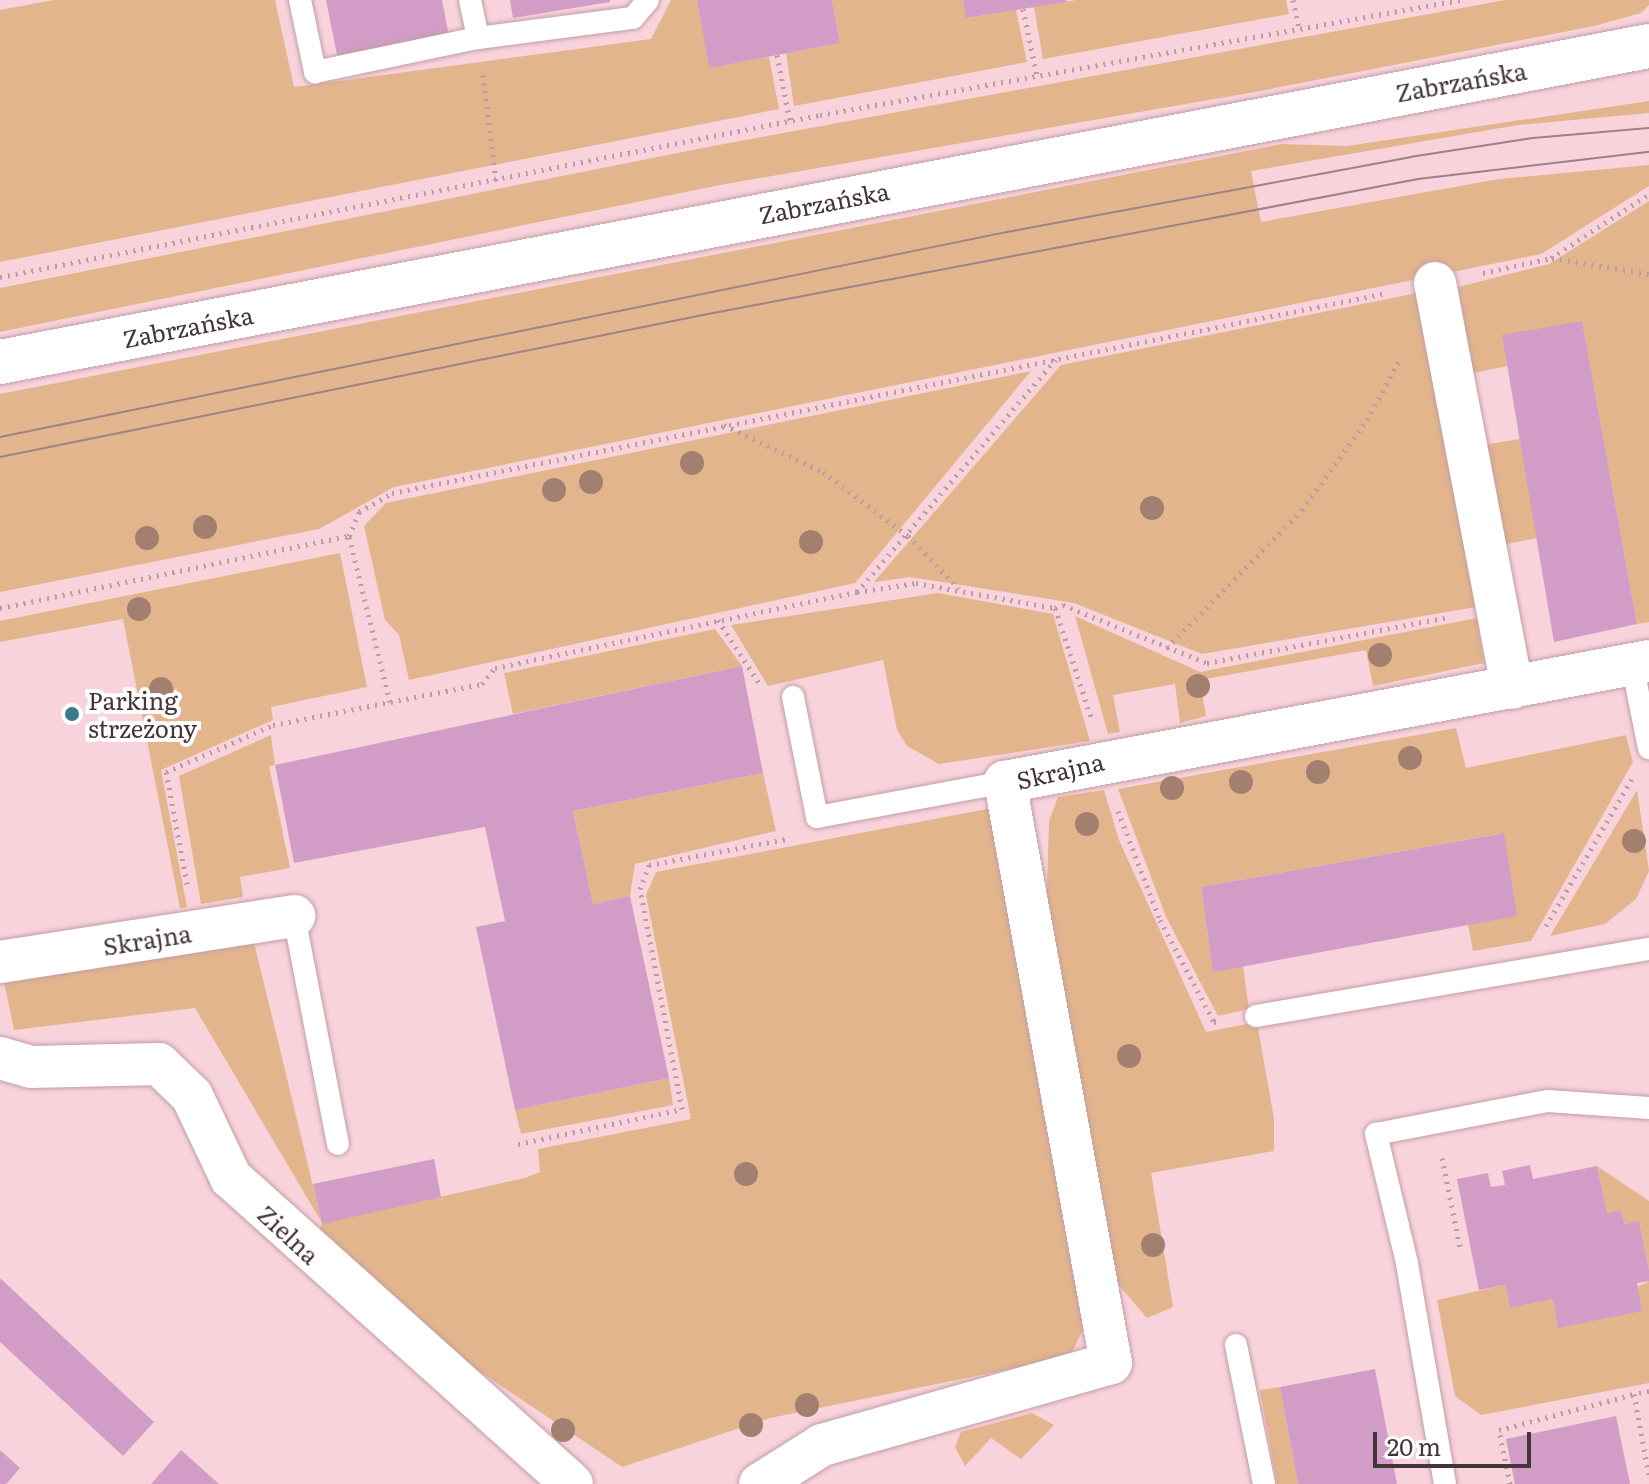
<!DOCTYPE html>
<meta charset="utf-8">
<style>
body{margin:0}
#map{position:relative;width:1649px;height:1484px;overflow:hidden;background:#f9d3db;font-family:Literata,serif}
div>[style]{position:absolute}
.green>*{inset:0;background:#e3b58c}
.building>*{inset:0;background:#d19dc6}
.path>*{height:5px;margin-top:-2.5px;transform-origin:0;background:repeating-linear-gradient(90deg,#ba9ca3 0 2px,transparent 0 8px)}
.roads{filter:drop-shadow(0 0 2px #c29ea6) drop-shadow(0 0 2px #c29ea6)}
.service>*{height:22px;margin:-11px;padding:0 11px;transform-origin:11px;border-radius:11px;background:#fff}
.minor>*{height:42px;margin:-21px;padding:0 21px;transform-origin:21px;border-radius:21px;background:#fff}
.secondary>*{height:44px;margin:-22px;padding:0 22px;transform-origin:22px;border-radius:22px;background:#fff}
.tram>*{height:2px;margin:-1px;padding:0 1px;transform-origin:1px;border-radius:1px;background:#9c8288}
.trees>*{width:24px;height:24px;margin:-12px;border-radius:50%;background:#a37f70}
.dots>*{width:22px;height:22px;translate:-50% -50%;box-sizing:border-box;border:4px solid #fff;border-radius:50%}
span{translate:-50% -50%;white-space:nowrap;text-align:center;line-height:1.15;-webkit-text-stroke:8px #fff;paint-order:stroke}
.street-label{font-size:24px;color:#443539}
.poi-label{font-size:24px;color:#443539}
.left{translate:0 -50%;text-align:left}
.scale{position:absolute;left:1373px;top:1432px;width:158px;height:36px;box-sizing:border-box;border:4px solid #443539;border-top:0;padding-left:10px;font-size:24px;line-height:28px;white-space:nowrap;color:#443539;-webkit-text-stroke:6px #fff;paint-order:stroke}
</style>
<div id="map">
<div class="green">
<i style="clip-path:polygon(54px 0,275px 0,294px 87px,651px 39px,671px 0,697px 0,710px 67px,769px 57px,779px 109px,0 262px,0 10px)"></i>
<i style="clip-path:polygon(832px 0,963px 0,967px 18px,1016px 10px,1027px 62px,794px 106px,786px 53px,840px 43px)"></i>
<i style="clip-path:polygon(1076px 0,1286px 0,1289px 14px,1043px 59px,1034px 7px)"></i>
<i style="clip-path:polygon(1505px 0,1649px 0,1649px 5px,1641px 13px,1594px 26px,1255px 92px,720px 185px,0 332px,0 288px,713px 146px)"></i>
<i style="clip-path:polygon(1649px 101px,1649px 113px,1518px 125px,1251px 171px,1261px 222px,1499px 179px,1649px 165px,1649px 186px,1541px 254px,394px 487px,319px 529px,0 592px,0 394px,1282px 144px,1347px 146px)"></i>
<i style="clip-path:polygon(1649px 201px,1649px 622px,1637px 624px,1582px 322px,1508px 366px,1473px 373px,1458px 287px,1549px 264px)"></i>
<i style="clip-path:polygon(1427px 291px,1476px 607px,1202px 654px,1074px 603px,910px 577px,874px 582px,1061px 365px)"></i>
<i style="clip-path:polygon(1031px 371px,855px 583px,409px 680px,399px 635px,385px 620px,364px 526px,386px 503px)"></i>
<i style="clip-path:polygon(1520px 439px,1537px 538px,1497px 546px,1483px 445px)"></i>
<i style="clip-path:polygon(340px 553px,367px 687px,271px 707px,273px 720px,161px 770px,187px 907px,180px 908px,123px 619px,0 642px,0 621px)"></i>
<i style="clip-path:polygon(938px 593px,1053px 614px,1090px 741px,939px 764px,907px 746px,897px 730px,883px 660px,768px 686px,731px 625px)"></i>
<i style="clip-path:polygon(1075px 616px,1200px 672px,1477px 618px,1484px 663px,1373px 686px,1366px 650px,1200px 680px,1206px 716px,1180px 723px,1175px 684px,1113px 695px,1120px 732px,1108px 734px)"></i>
<i style="clip-path:polygon(715px 629px,742px 666px,513px 714px,504px 673px)"></i>
<i style="clip-path:polygon(1456px 728px,1466px 768px,1626px 735px,1633px 762px,1531px 941px,1473px 951px,1468px 925px,1503px 833px,1201px 887px,1213px 971px,1243px 966px,1249px 1009px,1218px 1016px,1166px 917px,1118px 789px)"></i>
<i style="clip-path:polygon(271px 735px,275px 765px,269px 766px,290px 868px,240px 877px,243px 897px,201px 904px,179px 776px)"></i>
<i style="clip-path:polygon(763px 773px,776px 831px,635px 864px,630px 896px,593px 904px,573px 811px)"></i>
<i style="clip-path:polygon(1104px 790px,1119px 840px,1206px 1032px,1257px 1022px,1274px 1119px,1274px 1151px,1151px 1173px,1173px 1307px,1147px 1318px,1117px 1283px,1046px 923px,1049px 821px,1058px 797px)"></i>
<i style="clip-path:polygon(1637px 790px,1649px 871px,1636px 899px,1605px 924px,1550px 936px)"></i>
<i style="clip-path:polygon(992px 808px,1089px 1316px,1070px 1357px,770px 1418px,622px 1467px,467px 1363px,318px 1234px,322px 1223px,195px 1008px,14px 1030px,4px 982px,253px 938px,322px 1223px,525px 1178px,540px 1172px,538px 1149px,691px 1119px,646px 895px,656px 872px)"></i>
<i style="clip-path:polygon(669px 1078px,673px 1105px,521px 1134px,515px 1110px)"></i>
<i style="clip-path:polygon(1597px 1166px,1649px 1201px,1649px 1270px,1639px 1222px,1625px 1224px,1621px 1210px,1607px 1213px)"></i>
<i style="clip-path:polygon(1649px 1281px,1649px 1383px,1481px 1415px,1455px 1396px,1437px 1300px,1505px 1285px,1510px 1308px,1553px 1299px,1558px 1327px)"></i>
<i style="clip-path:polygon(1280px 1387px,1298px 1484px,1277px 1484px,1260px 1390px)"></i>
<i style="clip-path:polygon(1032px 1413px,1054px 1425px,1021px 1459px,991px 1438px,965px 1466px,955px 1447px,961px 1432px)"></i>
</div>
<div class="building">
<i style="clip-path:polygon(326px 0,442px 0,449px 36px,337px 55px)"></i>
<i style="clip-path:polygon(510px 0,610px 0,610px 2px,513px 18px)"></i>
<i style="clip-path:polygon(697px 0,832px 0,840px 43px,709px 68px)"></i>
<i style="clip-path:polygon(963px 0,1066px 0,1067px 2px,966px 18px)"></i>
<i style="clip-path:polygon(1582px 321px,1637px 624px,1554px 642px,1502px 335px)"></i>
<i style="clip-path:polygon(742px 666px,763px 773px,573px 811px,593px 904px,630px 896px,669px 1078px,515px 1110px,476px 927px,505px 921px,485px 827px,294px 863px,275px 765px)"></i>
<i style="clip-path:polygon(1504px 833px,1517px 916px,1213px 972px,1201px 887px)"></i>
<i style="clip-path:polygon(434px 1159px,441px 1197px,322px 1224px,313px 1184px)"></i>
<i style="clip-path:polygon(1530px 1165px,1533px 1179px,1597px 1166px,1607px 1213px,1621px 1210px,1625px 1224px,1639px 1221px,1649px 1270px,1649px 1281px,1637px 1283px,1642px 1311px,1558px 1328px,1553px 1299px,1510px 1308px,1505px 1285px,1479px 1290px,1457px 1179px,1488px 1173px,1491px 1187px,1505px 1185px,1502px 1171px)"></i>
<i style="clip-path:polygon(0 1278px,154px 1422px,123px 1456px,0 1342px)"></i>
<i style="clip-path:polygon(1375px 1369px,1397px 1484px,1298px 1484px,1280px 1387px)"></i>
<i style="clip-path:polygon(1616px 1416px,1630px 1484px,1515px 1484px,1506px 1439px)"></i>
<i style="clip-path:polygon(0 1450px,20px 1468px,6px 1484px,0 1484px)"></i>
<i style="clip-path:polygon(181px 1450px,219px 1484px,151px 1484px)"></i>
</div>
<div class="path">
<i style="left:1293px;top:0;width:30px;rotate:78deg"></i>
<i style="left:1023px;top:9px;width:68px;rotate:78.2deg"></i>
<i style="left:777px;top:55px;width:67px;rotate:78.9deg"></i>
<i style="left:483px;top:75px;width:107px;rotate:83deg"></i>
<i style="left:1552px;top:258px;width:98px;rotate:9.4deg"></i>
<i style="left:1483px;top:273px;width:70px;rotate:-12.4deg"></i>
<i style="left:1551px;top:258px;width:117px;rotate:-33.1deg"></i>
<i style="left:0;top:277px;width:836px;rotate:-11.18deg"></i>
<i style="left:820px;top:115px;width:650px;rotate:-10.19deg"></i>
<i style="left:724px;top:425px;width:110px;rotate:25.4deg"></i>
<i style="left:823px;top:472px;width:106px;rotate:37deg"></i>
<i style="left:908px;top:536px;width:73px;rotate:45.6deg"></i>
<i style="left:857px;top:592px;width:306px;rotate:-49.5deg"></i>
<i style="left:0;top:608px;width:356px;rotate:-11.7deg"></i>
<i style="left:1055px;top:608px;width:9px;rotate:-21deg"></i>
<i style="left:1063px;top:605px;width:155px;rotate:21.9deg"></i>
<i style="left:1207px;top:663px;width:245px;rotate:-10.8deg"></i>
<i style="left:718px;top:620px;width:75px;rotate:56.9deg"></i>
<i style="left:1167px;top:648px;width:193px;rotate:-45.6deg"></i>
<i style="left:1302px;top:510px;width:111px;rotate:-54.2deg"></i>
<i style="left:1367px;top:420px;width:67px;rotate:-61.5deg"></i>
<i style="left:390px;top:702px;width:171px;rotate:-103.9deg"></i>
<i style="left:349px;top:536px;width:26px;rotate:-67deg"></i>
<i style="left:359px;top:512px;width:38px;rotate:-30deg"></i>
<i style="left:392px;top:493px;width:1015px;rotate:-11.37deg"></i>
<i style="left:1118px;top:811px;width:117px;rotate:68.9deg"></i>
<i style="left:1160px;top:920px;width:115px;rotate:62.1deg"></i>
<i style="left:1214px;top:1022px;width:6px;rotate:-9deg"></i>
<i style="left:187px;top:884px;width:114px;rotate:-100.6deg"></i>
<i style="left:166px;top:772px;width:117px;rotate:-23.7deg"></i>
<i style="left:273px;top:725px;width:213px;rotate:-11.1deg"></i>
<i style="left:482px;top:684px;width:21px;rotate:-51deg"></i>
<i style="left:495px;top:668px;width:370px;rotate:-11.9deg"></i>
<i style="left:857px;top:592px;width:60px;rotate:-8.7deg"></i>
<i style="left:916px;top:583px;width:141px;rotate:10.2deg"></i>
<i style="left:1055px;top:608px;width:115px;rotate:71.7deg"></i>
<i style="left:1546px;top:926px;width:170px;rotate:-59.7deg"></i>
<i style="left:518px;top:1144px;width:168px;rotate:-12deg"></i>
<i style="left:682px;top:1109px;width:224px;rotate:-100.8deg"></i>
<i style="left:640px;top:889px;width:26px;rotate:-69deg"></i>
<i style="left:649px;top:865px;width:140px;rotate:-10.7deg"></i>
<i style="left:1442px;top:1158px;width:91px;rotate:78.6deg"></i>
<i style="left:1649px;top:1391px;width:15px;rotate:169deg"></i>
<i style="left:1634px;top:1394px;width:83px;rotate:79.6deg"></i>
<i style="left:1510px;top:1484px;width:55px;rotate:-101.5deg"></i>
<i style="left:1499px;top:1430px;width:140px;rotate:-14.9deg"></i>
</div>
<div class="roads">
<div class="service">
<i style="left:300px;top:0;width:74px;rotate:78.2deg"></i>
<i style="left:315px;top:72px;width:167px;rotate:-11.8deg"></i>
<i style="left:478px;top:38px;width:156px;rotate:-7.4deg"></i>
<i style="left:633px;top:18px;width:23px;rotate:-50deg"></i>
<i style="left:470px;top:0;width:39px;rotate:78deg"></i>
<i style="left:1632px;top:664px;width:86px;rotate:78.6deg"></i>
<i style="left:793px;top:697px;width:122px;rotate:78.7deg"></i>
<i style="left:817px;top:817px;width:191px;rotate:-10.5deg"></i>
<i style="left:294px;top:916px;width:232px;rotate:79.1deg"></i>
<i style="left:1256px;top:1016px;width:399px;rotate:-9.7deg"></i>
<i style="left:1236px;top:1345px;width:142px;rotate:78.6deg"></i>
<i style="left:1445px;top:1484px;width:224px;rotate:-99.8deg"></i>
<i style="left:1407px;top:1263px;width:133px;rotate:-103.5deg"></i>
<i style="left:1376px;top:1134px;width:175px;rotate:-10.9deg"></i>
<i style="left:1548px;top:1101px;width:101px;rotate:4deg"></i>
</div>
<div class="minor">
<i style="left:1435px;top:283px;width:412px;rotate:79.2deg"></i>
<i style="left:0;top:962px;width:298px;rotate:-8.9deg"></i>
<i style="left:0;top:1058px;width:32px;rotate:16deg"></i>
<i style="left:31px;top:1067px;width:128px;rotate:-1.3deg"></i>
<i style="left:159px;top:1064px;width:46px;rotate:44.1deg"></i>
<i style="left:192px;top:1096px;width:91px;rotate:64.6deg"></i>
<i style="left:231px;top:1178px;width:458px;rotate:41.9deg"></i>
<i style="left:760px;top:1484px;width:73px;rotate:-32.2deg"></i>
<i style="left:822px;top:1445px;width:300px;rotate:-15.8deg"></i>
<i style="left:1111px;top:1363px;width:591px;rotate:-100.34deg"></i>
<i style="left:1005px;top:782px;width:655px;rotate:-10.64deg"></i>
</div>
<div class="secondary">
<i style="left:0;top:362px;width:1679px;rotate:-10.85deg"></i>
</div>
</div>
<div class="tram">
<i style="left:0;top:437px;width:1028px;rotate:-11.51deg"></i>
<i style="left:1007px;top:232px;width:410px;rotate:-10.5deg"></i>
<i style="left:1410px;top:157px;width:124px;rotate:-8.8deg"></i>
<i style="left:1533px;top:138px;width:116px;rotate:-4.9deg"></i>
<i style="left:0;top:457px;width:717px;rotate:-11.42deg"></i>
<i style="left:703px;top:315px;width:728px;rotate:-10.77deg"></i>
<i style="left:1418px;top:179px;width:233px;rotate:-6.7deg"></i>
</div>
<div class="trees">
<i style="left:692px;top:463px"></i>
<i style="left:591px;top:482px"></i>
<i style="left:554px;top:490px"></i>
<i style="left:1152px;top:508px"></i>
<i style="left:205px;top:527px"></i>
<i style="left:147px;top:538px"></i>
<i style="left:811px;top:542px"></i>
<i style="left:139px;top:609px"></i>
<i style="left:1380px;top:655px"></i>
<i style="left:1198px;top:686px"></i>
<i style="left:161px;top:689px"></i>
<i style="left:1410px;top:758px"></i>
<i style="left:1318px;top:772px"></i>
<i style="left:1241px;top:782px"></i>
<i style="left:1172px;top:788px"></i>
<i style="left:1087px;top:824px"></i>
<i style="left:1634px;top:841px"></i>
<i style="left:1129px;top:1056px"></i>
<i style="left:746px;top:1174px"></i>
<i style="left:1153px;top:1245px"></i>
<i style="left:807px;top:1405px"></i>
<i style="left:751px;top:1425px"></i>
<i style="left:563px;top:1430px"></i>
</div>
<div class="dots">
<i style="left:72px;top:714px;background:#377a8b"></i>
</div>
<div class="street-label">
<span style="left:1461px;top:81px;rotate:-10deg">Zabrzańska</span>
<span style="left:824px;top:202px;rotate:-11deg">Zabrzańska</span>
<span style="left:188px;top:326px;rotate:-11deg">Zabrzańska</span>
<span style="left:1060px;top:770px;rotate:-13deg">Skrajna</span>
<span style="left:147px;top:939px;rotate:-9deg">Skrajna</span>
<span style="left:289px;top:1234px;rotate:43deg">Zielna</span>
</div>
<div class="poi-label">
<span class="left" style="left:88px;top:714px">Parking<br>strzeżony</span>
</div>
<div class="scale">20 m</div>
</div>
